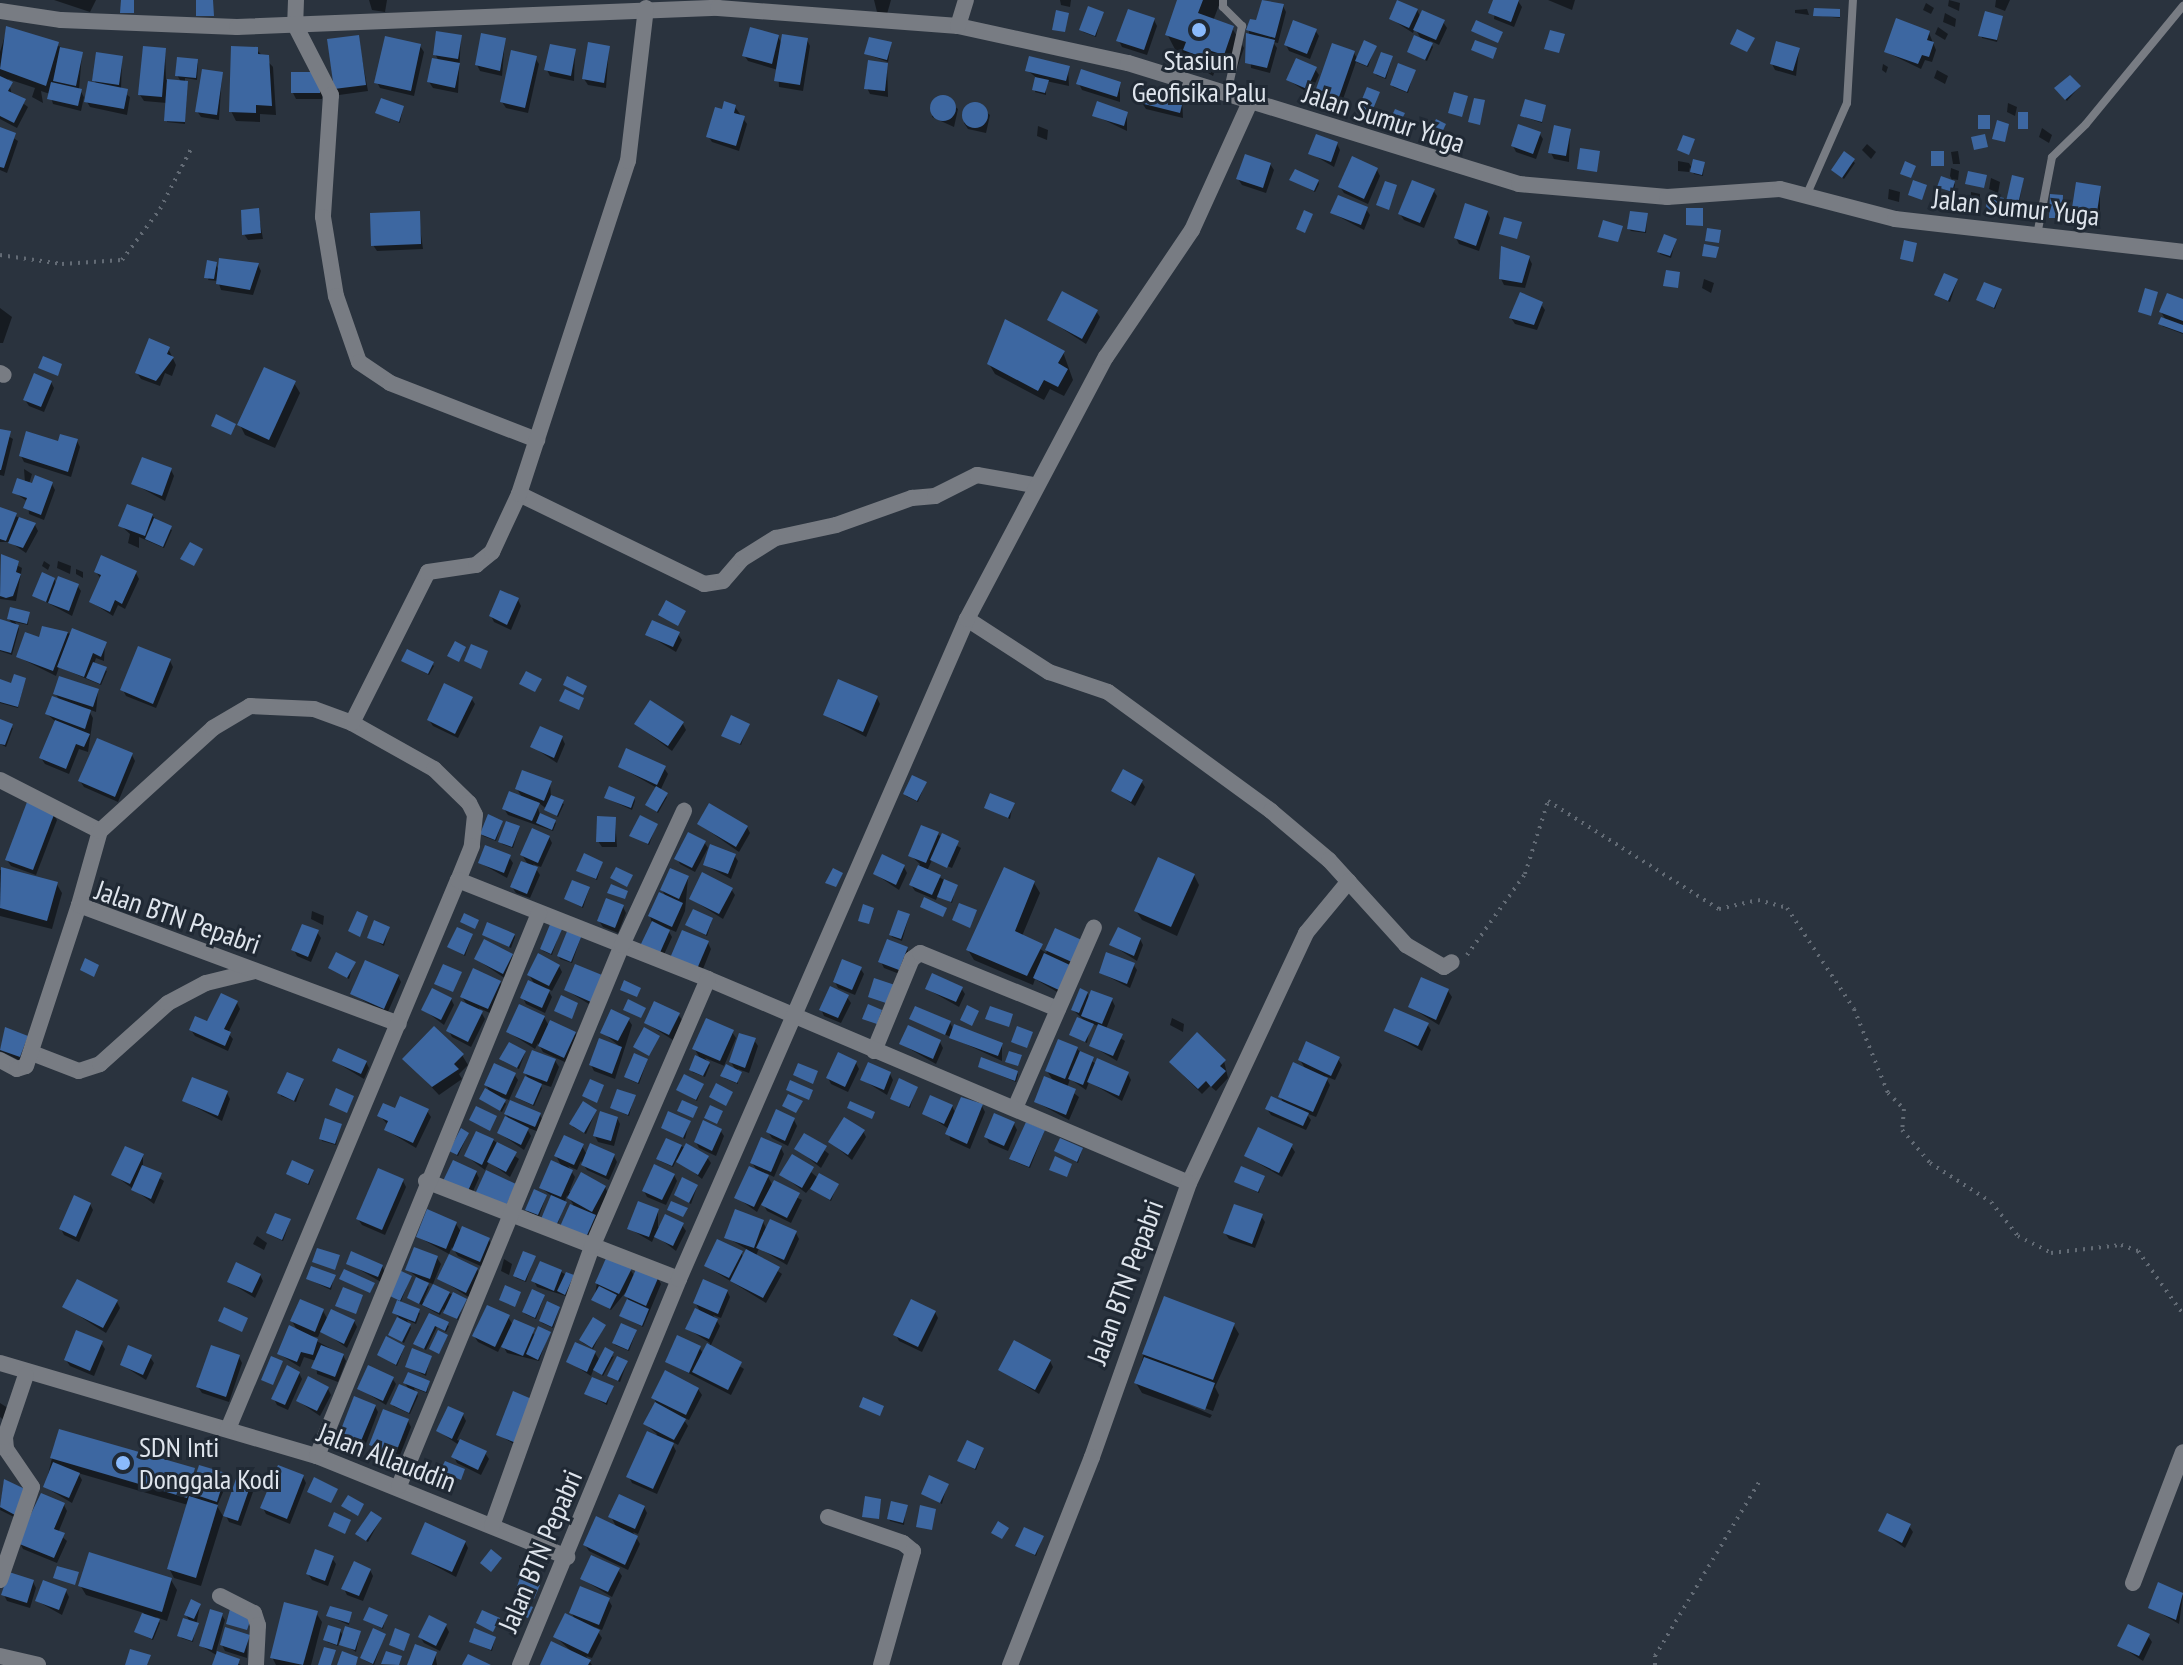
<!DOCTYPE html>
<style>
body{margin:0}
#map{position:relative;width:2183px;height:1665px;overflow:hidden;background:#2a333e;font-family:"PT Sans Narrow",sans-serif}
div>[style]{position:absolute}
.shadow>*{inset:0;background:#0007}
.building>*{inset:0;background:#3d67a1}
.round{border-radius:50%}
.path>*{height:4px;margin-top:-2px;transform-origin:0;background:repeating-linear-gradient(90deg,#636b75 0 2px,transparent 0 8px)}
.lane>*{height:8px;margin:-4px;padding:0 4px;transform-origin:4px;border-radius:4px;background:#787c83}
.street>*{height:16px;margin:-8px;padding:0 8px;transform-origin:8px;border-radius:8px;background:#787c83}
.dots>*{width:22px;height:22px;translate:-50% -50%;box-sizing:border-box;border:4px solid #202934;border-radius:50%}
span{translate:-50% -50%;white-space:nowrap;text-align:center;line-height:1.15;-webkit-text-stroke:6px #202934;paint-order:stroke}
.poi-label{font-size:28px;color:#dfe5ed}
.left{translate:0 -50%;text-align:left}
.street-label{font-size:28px;color:#dfe5ed}
</style>
<div id="map">
<div class="shadow">
<i style="clip-path:polygon(54px 0,96px 0,90px 12px)"></i>
<i style="clip-path:polygon(369px 0,387px 0,385px 12px,372px 10px)"></i>
<i style="clip-path:polygon(874px 0,891px 0,887px 14px,877px 12px)"></i>
<i style="clip-path:polygon(1060px 0,1071px 0,1070px 7px,1061px 5px)"></i>
<i style="clip-path:polygon(1179px 0,1221px 0,1213px 21px,1232px 28px,1244px 48px,1235px 74px,1216px 68px,1213px 76px,1178px 55px,1167px 34px)"></i>
<i style="clip-path:polygon(1496px 0,1518px 1px,1522px 7px,1514px 27px,1494px 19px)"></i>
<i style="clip-path:polygon(1548px 0,1575px 0,1572px 10px)"></i>
<i style="clip-path:polygon(1949px 0,1960px 3px,1959px 11px,1948px 6px)"></i>
<i style="clip-path:polygon(1996px 0,2010px 0,2005px 11px,1995px 7px)"></i>
<i style="clip-path:polygon(1926px 3px,1934px 8px,1931px 14px,1923px 10px)"></i>
<i style="clip-path:polygon(1283px 6px,1286px 12px,1278px 43px,1273px 42px,1277px 48px,1270px 73px,1251px 68px,1249px 30px)"></i>
<i style="clip-path:polygon(1807px 9px,1809px 15px,1795px 13px,1795px 10px)"></i>
<i style="clip-path:polygon(1417px 10px,1421px 18px,1443px 22px,1447px 28px,1439px 45px,1429px 40px,1433px 47px,1427px 61px,1409px 52px,1422px 41px,1415px 28px,1413px 33px,1391px 19px)"></i>
<i style="clip-path:polygon(1839px 11px,1840px 18px,1815px 15px)"></i>
<i style="clip-path:polygon(1945px 13px,1956px 19px,1955px 27px,1943px 22px)"></i>
<i style="clip-path:polygon(1102px 14px,1096px 37px,1083px 32px,1082px 30px)"></i>
<i style="clip-path:polygon(2002px 18px,1997px 42px,1982px 38px,1981px 35px)"></i>
<i style="clip-path:polygon(1154px 20px,1157px 26px,1147px 55px,1122px 47px,1119px 41px)"></i>
<i style="clip-path:polygon(1938px 27px,1948px 34px,1945px 40px,1935px 34px)"></i>
<i style="clip-path:polygon(7px 29px,82px 54px,79px 90px,80px 90px,86px 101px,97px 85px,94px 80px,122px 58px,121px 90px,130px 97px,127px 115px,90px 107px,84px 97px,81px 111px,53px 104px,50px 94px,41px 91px,43px 103px,32px 97px,35px 88px,8px 79px,12px 95px,28px 107px,17px 128px,0 119px,0 52px)"></i>
<i style="clip-path:polygon(1315px 30px,1319px 36px,1310px 59px,1289px 51px,1286px 45px)"></i>
<i style="clip-path:polygon(1929px 33px,1936px 50px,1932px 62px,1925px 60px,1921px 69px,1886px 52px)"></i>
<i style="clip-path:polygon(358px 37px,368px 91px,339px 95px,336px 89px)"></i>
<i style="clip-path:polygon(461px 37px,458px 93px,433px 88px,429px 82px,439px 61px,435px 54px)"></i>
<i style="clip-path:polygon(778px 37px,782px 44px,807px 40px,810px 46px,803px 91px,779px 87px,778px 70px,748px 61px,744px 55px)"></i>
<i style="clip-path:polygon(505px 40px,502px 76px,480px 71px,477px 65px)"></i>
<i style="clip-path:polygon(891px 44px,888px 62px,866px 54px)"></i>
<i style="clip-path:polygon(420px 46px,424px 52px,414px 96px,380px 88px,377px 82px)"></i>
<i style="clip-path:polygon(1375px 47px,1368px 67px,1356px 62px,1342px 102px,1322px 95px,1318px 89px,1354px 53px,1358px 60px)"></i>
<i style="clip-path:polygon(609px 48px,606px 88px,588px 85px,584px 79px)"></i>
<i style="clip-path:polygon(256px 49px,273px 67px,276px 115px,260px 114px,260px 122px,236px 121px,231px 111px)"></i>
<i style="clip-path:polygon(165px 50px,166px 80px,181px 82px,177px 75px,198px 63px,197px 80px,185px 78px,185px 124px,167px 122px,167px 103px,144px 101px,140px 95px)"></i>
<i style="clip-path:polygon(1799px 50px,1796px 76px,1775px 70px,1772px 64px)"></i>
<i style="clip-path:polygon(575px 51px,574px 81px,550px 76px,547px 70px)"></i>
<i style="clip-path:polygon(535px 58px,539px 64px,528px 113px,506px 108px,502px 102px)"></i>
<i style="clip-path:polygon(1392px 58px,1386px 79px,1376px 75px,1375px 72px)"></i>
<i style="clip-path:polygon(887px 64px,888px 97px,870px 94px,867px 88px)"></i>
<i style="clip-path:polygon(1883px 64px,1888px 67px,1886px 73px,1882px 70px)"></i>
<i style="clip-path:polygon(1068px 68px,1069px 86px,1046px 81px,1046px 95px,1035px 92px,1037px 78px,1028px 71px)"></i>
<i style="clip-path:polygon(1315px 69px,1319px 75px,1310px 94px,1288px 80px)"></i>
<i style="clip-path:polygon(1937px 70px,1948px 76px,1945px 84px,1934px 78px)"></i>
<i style="clip-path:polygon(1414px 71px,1408px 93px,1393px 87px,1392px 85px)"></i>
<i style="clip-path:polygon(222px 74px,219px 120px,201px 117px,197px 111px)"></i>
<i style="clip-path:polygon(322px 80px,322px 99px,296px 99px,293px 93px)"></i>
<i style="clip-path:polygon(1120px 83px,1120px 102px,1082px 90px,1079px 84px)"></i>
<i style="clip-path:polygon(2079px 87px,2067px 101px,2058px 91px)"></i>
<i style="clip-path:polygon(941px 96px,958px 109px,954px 127px,932px 117px)"></i>
<i style="clip-path:polygon(1182px 99px,1183px 118px,1146px 109px,1142px 103px)"></i>
<i style="clip-path:polygon(972px 102px,990px 115px,986px 133px,968px 129px,964px 123px)"></i>
<i style="clip-path:polygon(2008px 103px,2017px 107px,2015px 116px,2007px 112px)"></i>
<i style="clip-path:polygon(735px 107px,747px 124px,739px 151px,712px 142px,708px 136px,723px 111px)"></i>
<i style="clip-path:polygon(1545px 107px,1542px 123px,1522px 116px)"></i>
<i style="clip-path:polygon(403px 108px,400px 123px,378px 113px)"></i>
<i style="clip-path:polygon(1127px 113px,1127px 131px,1094px 115px)"></i>
<i style="clip-path:polygon(1404px 115px,1397px 135px,1389px 132px,1388px 129px)"></i>
<i style="clip-path:polygon(1038px 126px,1048px 130px,1047px 140px,1037px 136px)"></i>
<i style="clip-path:polygon(1444px 126px,1437px 146px,1430px 142px,1429px 140px)"></i>
<i style="clip-path:polygon(2042px 128px,2052px 135px,2049px 143px,2039px 137px)"></i>
<i style="clip-path:polygon(0 129px,18px 141px,7px 173px,0 170px)"></i>
<i style="clip-path:polygon(1570px 131px,1569px 162px,1554px 159px,1551px 153px)"></i>
<i style="clip-path:polygon(1539px 133px,1543px 139px,1536px 159px,1516px 152px,1513px 146px)"></i>
<i style="clip-path:polygon(1337px 144px,1340px 150px,1334px 167px,1310px 153px)"></i>
<i style="clip-path:polygon(1867px 144px,1876px 152px,1871px 159px,1862px 150px)"></i>
<i style="clip-path:polygon(1958px 151px,1960px 164px,1953px 164px,1951px 152px)"></i>
<i style="clip-path:polygon(1844px 154px,1855px 163px,1844px 179px,1833px 170px)"></i>
<i style="clip-path:polygon(1678px 161px,1689px 163px,1693px 170px,1704px 164px,1703px 176px,1694px 174px,1690px 167px,1689px 172px,1678px 171px)"></i>
<i style="clip-path:polygon(1270px 164px,1274px 170px,1266px 193px,1242px 185px,1238px 179px)"></i>
<i style="clip-path:polygon(1951px 168px,1959px 171px,1958px 180px,1952px 179px,1955px 185px,1953px 193px,1939px 187px,1953px 182px,1950px 176px)"></i>
<i style="clip-path:polygon(1377px 170px,1380px 176px,1368px 204px,1344px 193px,1340px 187px)"></i>
<i style="clip-path:polygon(1991px 178px,2000px 182px,1998px 193px,1989px 189px)"></i>
<i style="clip-path:polygon(1292px 180px,1318px 181px,1319px 184px,1315px 192px)"></i>
<i style="clip-path:polygon(2023px 180px,2018px 210px,2009px 208px,2007px 206px)"></i>
<i style="clip-path:polygon(2100px 188px,2100px 217px,2078px 214px,2074px 208px)"></i>
<i style="clip-path:polygon(1889px 189px,1900px 192px,1899px 202px,1888px 199px)"></i>
<i style="clip-path:polygon(1433px 190px,1437px 196px,1424px 228px,1404px 220px,1400px 214px)"></i>
<i style="clip-path:polygon(1971px 192px,1980px 194px,1980px 206px,1971px 205px)"></i>
<i style="clip-path:polygon(2003px 200px,2001px 217px,1988px 214px,1987px 212px)"></i>
<i style="clip-path:polygon(1366px 209px,1370px 215px,1364px 230px,1332px 213px)"></i>
<i style="clip-path:polygon(258px 211px,263px 239px,248px 240px,244px 234px)"></i>
<i style="clip-path:polygon(1487px 212px,1490px 218px,1479px 251px,1459px 244px,1456px 238px)"></i>
<i style="clip-path:polygon(418px 213px,423px 249px,377px 251px,373px 245px)"></i>
<i style="clip-path:polygon(1647px 215px,1646px 233px,1631px 231px,1629px 229px)"></i>
<i style="clip-path:polygon(1676px 240px,1671px 258px,1660px 254px,1659px 251px)"></i>
<i style="clip-path:polygon(1529px 258px,1532px 264px,1525px 288px,1504px 285px,1501px 279px)"></i>
<i style="clip-path:polygon(215px 264px,219px 270px,258px 265px,261px 271px,253px 295px,221px 290px,218px 281px,208px 280px)"></i>
<i style="clip-path:polygon(1704px 279px,1714px 283px,1711px 293px,1702px 288px)"></i>
<i style="clip-path:polygon(1957px 281px,1950px 302px,1938px 297px,1937px 295px)"></i>
<i style="clip-path:polygon(2001px 291px,1995px 309px,1978px 300px)"></i>
<i style="clip-path:polygon(2183px 301px,2183px 334px,2162px 326px,2167px 322px,2161px 312px)"></i>
<i style="clip-path:polygon(1541px 304px,1545px 310px,1537px 330px,1515px 324px,1511px 318px)"></i>
<i style="clip-path:polygon(0 308px,12px 317px,3px 343px,0 343px)"></i>
<i style="clip-path:polygon(1096px 311px,1100px 317px,1086px 344px,1049px 320px)"></i>
<i style="clip-path:polygon(168px 348px,176px 365px,172px 376px,165px 373px,160px 386px,141px 379px,137px 373px)"></i>
<i style="clip-path:polygon(1063px 352px,1073px 380px,1064px 396px,1050px 389px,1044px 400px,995px 374px,989px 364px)"></i>
<i style="clip-path:polygon(51px 382px,54px 388px,44px 412px,29px 406px,25px 400px)"></i>
<i style="clip-path:polygon(294px 383px,300px 393px,275px 448px,245px 435px,240px 425px)"></i>
<i style="clip-path:polygon(0 431px,13px 439px,4px 476px,0 475px)"></i>
<i style="clip-path:polygon(77px 441px,80px 447px,71px 477px,24px 462px,21px 456px)"></i>
<i style="clip-path:polygon(24px 469px,32px 474px,29px 484px,52px 484px,55px 490px,44px 520px,29px 514px,28px 502px,14px 492px,25px 483px)"></i>
<i style="clip-path:polygon(171px 470px,174px 476px,165px 501px,134px 484px)"></i>
<i style="clip-path:polygon(0 509px,35px 525px,38px 531px,26px 553px,10px 542px,0 542px)"></i>
<i style="clip-path:polygon(152px 516px,172px 530px,164px 548px,139px 537px,139px 548px,128px 543px,130px 534px,120px 525px)"></i>
<i style="clip-path:polygon(2px 557px,22px 568px,16px 601px,0 599px)"></i>
<i style="clip-path:polygon(44px 561px,50px 565px,48px 570px,42px 566px)"></i>
<i style="clip-path:polygon(58px 561px,71px 566px,70px 574px,57px 568px)"></i>
<i style="clip-path:polygon(76px 569px,83px 572px,83px 578px,76px 574px)"></i>
<i style="clip-path:polygon(96px 572px,136px 573px,139px 579px,125px 609px,118px 605px,113px 616px,91px 602px,101px 579px)"></i>
<i style="clip-path:polygon(54px 579px,57px 585px,77px 585px,81px 591px,72px 616px,35px 596px)"></i>
<i style="clip-path:polygon(518px 600px,521px 606px,511px 630px,494px 622px,491px 616px)"></i>
<i style="clip-path:polygon(29px 614px,28px 625px,15px 622px,19px 629px,12px 655px,0 651px,0 621px,13px 625px,9px 619px)"></i>
<i style="clip-path:polygon(67px 633px,105px 643px,104px 661px,96px 658px,94px 664px,107px 671px,101px 685px,59px 667px,56px 676px,18px 657px,40px 639px)"></i>
<i style="clip-path:polygon(678px 634px,682px 640px,676px 652px,648px 635px)"></i>
<i style="clip-path:polygon(170px 661px,173px 667px,156px 708px,126px 696px,123px 690px)"></i>
<i style="clip-path:polygon(403px 661px,432px 664px,434px 666px,429px 675px)"></i>
<i style="clip-path:polygon(25px 679px,18px 708px,0 703px,0 681px,13px 685px)"></i>
<i style="clip-path:polygon(98px 691px,96px 712px,88px 709px,93px 718px,88px 752px,79px 749px,69px 774px,45px 764px,41px 758px,56px 722px,47px 714px,60px 701px,55px 693px)"></i>
<i style="clip-path:polygon(471px 698px,475px 704px,458px 738px,433px 726px,429px 720px)"></i>
<i style="clip-path:polygon(877px 698px,880px 704px,866px 737px,825px 715px)"></i>
<i style="clip-path:polygon(0 722px,13px 728px,6px 747px,0 744px)"></i>
<i style="clip-path:polygon(636px 724px,683px 724px,686px 730px,672px 751px)"></i>
<i style="clip-path:polygon(748px 725px,741px 745px,724px 735px)"></i>
<i style="clip-path:polygon(562px 738px,565px 744px,557px 763px,533px 747px)"></i>
<i style="clip-path:polygon(132px 755px,135px 761px,118px 802px,84px 787px,80px 781px)"></i>
<i style="clip-path:polygon(620px 767px,664px 768px,668px 774px,660px 791px,667px 797px,658px 813px,647px 805px,657px 788px)"></i>
<i style="clip-path:polygon(1141px 781px,1145px 787px,1135px 806px,1114px 791px)"></i>
<i style="clip-path:polygon(550px 783px,551px 797px,564px 804px,558px 817px,536px 801px,540px 815px,556px 823px,553px 831px,508px 815px,504px 809px,523px 799px,517px 789px)"></i>
<i style="clip-path:polygon(925px 784px,918px 802px,906px 796px,905px 794px)"></i>
<i style="clip-path:polygon(606px 798px,634px 798px,635px 801px,632px 810px)"></i>
<i style="clip-path:polygon(1013px 804px,1010px 819px,986px 808px)"></i>
<i style="clip-path:polygon(53px 814px,57px 820px,36px 875px,11px 866px,7px 860px)"></i>
<i style="clip-path:polygon(615px 819px,617px 847px,602px 847px,598px 841px)"></i>
<i style="clip-path:polygon(502px 823px,496px 841px,483px 836px,482px 834px)"></i>
<i style="clip-path:polygon(699px 824px,747px 827px,750px 833px,739px 852px)"></i>
<i style="clip-path:polygon(656px 826px,649px 845px,632px 835px)"></i>
<i style="clip-path:polygon(519px 828px,513px 848px,502px 844px,501px 842px)"></i>
<i style="clip-path:polygon(937px 834px,961px 848px,952px 868px,932px 860px,927px 871px,956px 886px,952px 903px,938px 894px,936px 900px,915px 891px,911px 885px,920px 864px,910px 855px)"></i>
<i style="clip-path:polygon(549px 837px,552px 843px,541px 867px,533px 864px,540px 875px,530px 898px,516px 893px,512px 887px,529px 866px,522px 855px)"></i>
<i style="clip-path:polygon(704px 842px,708px 848px,695px 872px,680px 864px,677px 858px)"></i>
<i style="clip-path:polygon(734px 855px,738px 861px,731px 879px,705px 865px)"></i>
<i style="clip-path:polygon(509px 857px,513px 863px,507px 878px,480px 863px)"></i>
<i style="clip-path:polygon(602px 863px,597px 880px,579px 871px)"></i>
<i style="clip-path:polygon(904px 867px,907px 873px,899px 890px,875px 874px)"></i>
<i style="clip-path:polygon(0 870px,56px 883px,62px 893px,52px 929px,0 916px)"></i>
<i style="clip-path:polygon(1194px 875px,1199px 885px,1177px 936px,1142px 920px,1136px 911px)"></i>
<i style="clip-path:polygon(688px 878px,685px 911px,676px 932px,667px 928px,672px 937px,662px 959px,650px 916px,666px 897px,662px 890px)"></i>
<i style="clip-path:polygon(1034px 883px,1040px 893px,1022px 936px,1046px 953px,1056px 931px,1078px 968px,1069px 964px,1074px 974px,1064px 996px,1035px 979px,1033px 985px,974px 960px,968px 950px)"></i>
<i style="clip-path:polygon(589px 889px,583px 908px,566px 899px)"></i>
<i style="clip-path:polygon(731px 889px,735px 895px,723px 919px,691px 899px)"></i>
<i style="clip-path:polygon(623px 907px,626px 913px,618px 933px,603px 927px,599px 921px)"></i>
<i style="clip-path:polygon(312px 911px,324px 916px,323px 925px,311px 919px)"></i>
<i style="clip-path:polygon(909px 916px,902px 941px,892px 937px,891px 935px)"></i>
<i style="clip-path:polygon(712px 920px,707px 936px,687px 925px)"></i>
<i style="clip-path:polygon(389px 928px,384px 946px,369px 937px)"></i>
<i style="clip-path:polygon(561px 928px,552px 955px,543px 951px,542px 949px)"></i>
<i style="clip-path:polygon(317px 932px,321px 938px,311px 962px,297px 956px,294px 950px)"></i>
<i style="clip-path:polygon(484px 935px,514px 935px,515px 937px,511px 948px)"></i>
<i style="clip-path:polygon(472px 936px,465px 956px,449px 947px)"></i>
<i style="clip-path:polygon(581px 937px,572px 963px,560px 959px,559px 956px)"></i>
<i style="clip-path:polygon(1140px 939px,1143px 945px,1137px 961px,1112px 945px)"></i>
<i style="clip-path:polygon(708px 943px,711px 949px,701px 974px,676px 964px)"></i>
<i style="clip-path:polygon(907px 949px,910px 955px,902px 975px,884px 968px,881px 962px)"></i>
<i style="clip-path:polygon(512px 955px,515px 961px,506px 979px,476px 959px)"></i>
<i style="clip-path:polygon(354px 963px,349px 979px,330px 968px)"></i>
<i style="clip-path:polygon(1133px 964px,1137px 970px,1130px 988px,1101px 973px)"></i>
<i style="clip-path:polygon(559px 966px,562px 972px,552px 991px,547px 988px,552px 997px,545px 1013px,526px 1004px,523px 998px,535px 985px,529px 975px)"></i>
<i style="clip-path:polygon(576px 966px,594px 1007px,566px 990px)"></i>
<i style="clip-path:polygon(860px 968px,864px 974px,855px 995px,838px 988px,835px 982px)"></i>
<i style="clip-path:polygon(398px 976px,401px 982px,387px 1014px,352px 994px)"></i>
<i style="clip-path:polygon(500px 982px,503px 988px,492px 1014px,479px 1008px,485px 1019px,471px 1047px,452px 1037px,449px 1031px,468px 1006px,462px 997px)"></i>
<i style="clip-path:polygon(961px 988px,965px 994px,959px 1007px,927px 989px)"></i>
<i style="clip-path:polygon(1448px 991px,1452px 997px,1439px 1025px,1410px 1007px)"></i>
<i style="clip-path:polygon(1087px 993px,1090px 999px,1112px 1000px,1115px 1006px,1106px 1029px,1125px 1041px,1117px 1061px,1092px 1046px,1100px 1027px,1091px 1023px,1087px 1043px,1071px 1034px,1088px 1024px,1073px 1010px)"></i>
<i style="clip-path:polygon(847px 997px,851px 1003px,841px 1023px,824px 1016px,821px 1009px)"></i>
<i style="clip-path:polygon(451px 999px,454px 1005px,444px 1025px,424px 1010px)"></i>
<i style="clip-path:polygon(237px 1003px,240px 1009px,228px 1033px,233px 1039px,228px 1051px,195px 1036px,191px 1030px)"></i>
<i style="clip-path:polygon(678px 1014px,682px 1020px,673px 1040px,646px 1023px)"></i>
<i style="clip-path:polygon(544px 1017px,549px 1026px,575px 1033px,578px 1039px,567px 1063px,543px 1052px,538px 1043px,535px 1049px,508px 1032px)"></i>
<i style="clip-path:polygon(1172px 1018px,1184px 1024px,1183px 1032px,1170px 1025px)"></i>
<i style="clip-path:polygon(628px 1019px,632px 1025px,615px 1079px,594px 1071px,591px 1065px,618px 1045px,602px 1032px)"></i>
<i style="clip-path:polygon(912px 1019px,950px 1023px,954px 1030px,1002px 1045px,1002px 1061px)"></i>
<i style="clip-path:polygon(1427px 1024px,1431px 1030px,1422px 1051px,1386px 1031px)"></i>
<i style="clip-path:polygon(6px 1029px,26px 1037px,23px 1062px,0 1051px)"></i>
<i style="clip-path:polygon(732px 1032px,736px 1038px,724px 1066px,736px 1071px,731px 1062px,754px 1040px,758px 1046px,749px 1073px,738px 1069px,738px 1084px,724px 1078px,727px 1067px,705px 1058px,710px 1065px,705px 1077px,692px 1072px,701px 1060px,694px 1048px)"></i>
<i style="clip-path:polygon(940px 1042px,943px 1048px,936px 1064px,901px 1044px)"></i>
<i style="clip-path:polygon(1077px 1049px,1097px 1065px,1128px 1074px,1131px 1080px,1122px 1101px,1089px 1082px,1086px 1090px,1070px 1079px,1067px 1088px,1079px 1097px,1069px 1120px,1036px 1102px,1054px 1082px,1047px 1071px)"></i>
<i style="clip-path:polygon(525px 1053px,519px 1069px,503px 1061px)"></i>
<i style="clip-path:polygon(462px 1055px,468px 1065px,459px 1074px,462px 1079px,439px 1095px,405px 1059px)"></i>
<i style="clip-path:polygon(554px 1059px,559px 1067px,551px 1087px,539px 1083px,542px 1088px,534px 1106px,519px 1099px,530px 1081px,525px 1073px)"></i>
<i style="clip-path:polygon(1338px 1059px,1342px 1065px,1335px 1080px,1325px 1076px,1330px 1085px,1316px 1117px,1306px 1113px,1311px 1120px,1306px 1130px,1271px 1115px,1267px 1109px,1284px 1104px,1280px 1096px,1306px 1070px,1300px 1060px)"></i>
<i style="clip-path:polygon(334px 1061px,366px 1062px,369px 1068px,364px 1079px)"></i>
<i style="clip-path:polygon(647px 1061px,639px 1084px,628px 1079px,626px 1077px)"></i>
<i style="clip-path:polygon(1224px 1061px,1228px 1078px,1216px 1091px,1210px 1086px,1202px 1094px,1171px 1063px)"></i>
<i style="clip-path:polygon(856px 1063px,859px 1069px,848px 1092px,831px 1084px,828px 1078px)"></i>
<i style="clip-path:polygon(980px 1067px,1017px 1072px,1018px 1075px,1016px 1082px)"></i>
<i style="clip-path:polygon(514px 1074px,518px 1080px,509px 1100px,502px 1097px,506px 1104px,502px 1112px,483px 1101px,491px 1094px,486px 1085px)"></i>
<i style="clip-path:polygon(890px 1074px,893px 1080px,887px 1095px,863px 1080px)"></i>
<i style="clip-path:polygon(303px 1081px,296px 1102px,281px 1096px,280px 1093px)"></i>
<i style="clip-path:polygon(703px 1085px,697px 1101px,678px 1090px)"></i>
<i style="clip-path:polygon(916px 1088px,910px 1108px,893px 1099px)"></i>
<i style="clip-path:polygon(227px 1093px,230px 1099px,222px 1121px,184px 1101px)"></i>
<i style="clip-path:polygon(634px 1097px,629px 1116px,612px 1108px)"></i>
<i style="clip-path:polygon(952px 1106px,956px 1114px,982px 1106px,985px 1112px,970px 1149px,950px 1140px,949px 1129px,924px 1113px)"></i>
<i style="clip-path:polygon(396px 1111px,427px 1111px,431px 1117px,416px 1148px,386px 1130px,388px 1125px,380px 1116px)"></i>
<i style="clip-path:polygon(596px 1111px,586px 1134px,573px 1127px,572px 1124px)"></i>
<i style="clip-path:polygon(506px 1114px,540px 1115px,543px 1121px,539px 1132px,526px 1127px,531px 1136px,524px 1150px,499px 1133px,510px 1122px)"></i>
<i style="clip-path:polygon(617px 1118px,620px 1124px,614px 1146px,598px 1142px,595px 1136px)"></i>
<i style="clip-path:polygon(794px 1120px,797px 1126px,788px 1146px,772px 1138px,768px 1132px)"></i>
<i style="clip-path:polygon(689px 1123px,685px 1139px,663px 1128px)"></i>
<i style="clip-path:polygon(1014px 1124px,1017px 1130px,1008px 1151px,989px 1143px,986px 1137px)"></i>
<i style="clip-path:polygon(340px 1125px,336px 1145px,322px 1141px,321px 1139px)"></i>
<i style="clip-path:polygon(720px 1130px,724px 1136px,716px 1156px,699px 1148px,696px 1142px)"></i>
<i style="clip-path:polygon(863px 1131px,866px 1137px,852px 1160px,830px 1142px)"></i>
<i style="clip-path:polygon(1044px 1132px,1030px 1168px,1013px 1161px,1012px 1158px)"></i>
<i style="clip-path:polygon(468px 1134px,458px 1156px,453px 1153px,452px 1151px)"></i>
<i style="clip-path:polygon(805px 1135px,829px 1154px,821px 1168px,797px 1149px)"></i>
<i style="clip-path:polygon(493px 1140px,519px 1159px,510px 1177px,489px 1162px,485px 1170px,466px 1156px)"></i>
<i style="clip-path:polygon(582px 1146px,587px 1155px,614px 1156px,617px 1162px,609px 1180px,587px 1170px,581px 1161px,577px 1170px,568px 1166px,575px 1177px,569px 1192px,605px 1187px,608px 1193px,587px 1247px,561px 1231px,573px 1204px,567px 1195px,557px 1227px,553px 1197px,541px 1188px,562px 1167px,556px 1156px)"></i>
<i style="clip-path:polygon(681px 1146px,707px 1157px,711px 1163px,702px 1179px,677px 1159px,673px 1167px,660px 1161px)"></i>
<i style="clip-path:polygon(1291px 1146px,1295px 1152px,1282px 1177px,1246px 1156px)"></i>
<i style="clip-path:polygon(781px 1148px,784px 1154px,774px 1177px,766px 1173px,773px 1186px,802px 1200px,791px 1223px,767px 1211px,762px 1202px,757px 1212px,736px 1197px,758px 1172px,752px 1163px)"></i>
<i style="clip-path:polygon(1082px 1150px,1078px 1163px,1056px 1151px)"></i>
<i style="clip-path:polygon(143px 1156px,143px 1167px,164px 1181px,154px 1204px,114px 1175px)"></i>
<i style="clip-path:polygon(793px 1157px,818px 1178px,806px 1193px,782px 1175px)"></i>
<i style="clip-path:polygon(313px 1172px,309px 1185px,288px 1174px)"></i>
<i style="clip-path:polygon(476px 1172px,479px 1178px,470px 1198px,449px 1187px)"></i>
<i style="clip-path:polygon(674px 1175px,677px 1181px,666px 1205px,647px 1197px,644px 1191px)"></i>
<i style="clip-path:polygon(1263px 1177px,1259px 1193px,1236px 1182px)"></i>
<i style="clip-path:polygon(403px 1181px,406px 1187px,385px 1235px,362px 1225px,358px 1219px)"></i>
<i style="clip-path:polygon(837px 1185px,831px 1201px,812px 1189px)"></i>
<i style="clip-path:polygon(697px 1187px,691px 1204px,676px 1195px)"></i>
<i style="clip-path:polygon(546px 1196px,539px 1217px,528px 1212px,527px 1209px)"></i>
<i style="clip-path:polygon(90px 1204px,93px 1210px,79px 1242px,64px 1235px,61px 1229px)"></i>
<i style="clip-path:polygon(658px 1211px,658px 1227px,682px 1225px,686px 1231px,676px 1251px,655px 1235px,652px 1242px,630px 1229px)"></i>
<i style="clip-path:polygon(1261px 1216px,1265px 1222px,1255px 1248px,1229px 1239px,1225px 1233px)"></i>
<i style="clip-path:polygon(290px 1221px,283px 1241px,270px 1235px,268px 1233px)"></i>
<i style="clip-path:polygon(763px 1222px,767px 1230px,796px 1233px,799px 1239px,787px 1265px,759px 1248px,756px 1256px,782px 1274px,766px 1303px,706px 1266px,741px 1253px,744px 1258px,748px 1250px,726px 1237px)"></i>
<i style="clip-path:polygon(456px 1224px,462px 1233px,489px 1240px,492px 1246px,483px 1267px,458px 1256px,452px 1247px,449px 1254px,418px 1237px)"></i>
<i style="clip-path:polygon(257px 1236px,267px 1243px,264px 1250px,253px 1244px)"></i>
<i style="clip-path:polygon(437px 1258px,441px 1264px,433px 1284px,425px 1281px,429px 1287px,423px 1301px,449px 1293px,465px 1300px,458px 1320px,443px 1309px,440px 1315px,409px 1298px,418px 1278px,408px 1270px)"></i>
<i style="clip-path:polygon(534px 1258px,526px 1282px,516px 1278px,515px 1276px)"></i>
<i style="clip-path:polygon(504px 1259px,512px 1264px,509px 1275px,501px 1271px)"></i>
<i style="clip-path:polygon(348px 1263px,382px 1266px,385px 1272px,381px 1282px)"></i>
<i style="clip-path:polygon(477px 1269px,480px 1275px,470px 1298px,440px 1279px)"></i>
<i style="clip-path:polygon(630px 1269px,635px 1277px,658px 1278px,661px 1284px,643px 1327px,621px 1316px,628px 1299px,625px 1293px,611px 1310px,594px 1300px,597px 1283px)"></i>
<i style="clip-path:polygon(561px 1272px,574px 1279px,566px 1296px,537px 1287px,534px 1281px)"></i>
<i style="clip-path:polygon(260px 1275px,263px 1281px,255px 1298px,229px 1282px)"></i>
<i style="clip-path:polygon(334px 1277px,331px 1290px,308px 1279px)"></i>
<i style="clip-path:polygon(410px 1278px,400px 1304px,420px 1313px,416px 1324px,407px 1320px,411px 1328px,404px 1343px,391px 1335px,399px 1317px,394px 1313px,399px 1301px,390px 1294px)"></i>
<i style="clip-path:polygon(727px 1291px,730px 1297px,721px 1318px,713px 1315px,720px 1326px,710px 1347px,744px 1369px,731px 1395px,667px 1362px,699px 1347px,704px 1355px,710px 1343px,688px 1329px,701px 1313px,695px 1302px)"></i>
<i style="clip-path:polygon(544px 1297px,536px 1319px,525px 1314px,524px 1312px)"></i>
<i style="clip-path:polygon(117px 1302px,120px 1308px,106px 1333px,65px 1307px)"></i>
<i style="clip-path:polygon(559px 1309px,553px 1328px,542px 1323px,541px 1321px)"></i>
<i style="clip-path:polygon(323px 1311px,328px 1320px,354px 1321px,357px 1327px,347px 1348px,321px 1330px,318px 1337px,307px 1336px,343px 1355px,346px 1361px,338px 1382px,317px 1374px,316px 1361px,304px 1357px,300px 1367px,279px 1354px,298px 1332px,292px 1321px)"></i>
<i style="clip-path:polygon(935px 1312px,938px 1318px,922px 1352px,899px 1341px,896px 1335px)"></i>
<i style="clip-path:polygon(430px 1316px,449px 1326px,446px 1332px,437px 1327px,426px 1350px,416px 1344px)"></i>
<i style="clip-path:polygon(508px 1317px,513px 1325px,537px 1335px,549px 1333px,539px 1361px,507px 1353px,502px 1344px,498px 1352px,478px 1342px,474px 1336px)"></i>
<i style="clip-path:polygon(1233px 1324px,1239px 1334px,1215px 1387px,1219px 1395px,1213px 1411px,1141px 1384px,1212px 1415px,1210px 1418px,1142px 1393px,1136px 1383px,1144px 1353px)"></i>
<i style="clip-path:polygon(604px 1326px,593px 1349px,583px 1343px,581px 1340px)"></i>
<i style="clip-path:polygon(636px 1332px,629px 1351px,615px 1345px,614px 1343px)"></i>
<i style="clip-path:polygon(101px 1343px,105px 1349px,94px 1376px,70px 1366px,66px 1360px)"></i>
<i style="clip-path:polygon(404px 1348px,397px 1366px,379px 1355px)"></i>
<i style="clip-path:polygon(595px 1353px,600px 1361px,614px 1356px,603px 1376px,594px 1368px,591px 1376px,569px 1362px)"></i>
<i style="clip-path:polygon(150px 1357px,154px 1363px,146px 1380px,122px 1365px)"></i>
<i style="clip-path:polygon(239px 1357px,242px 1363px,229px 1402px,202px 1393px,198px 1387px)"></i>
<i style="clip-path:polygon(430px 1358px,426px 1376px,407px 1366px)"></i>
<i style="clip-path:polygon(1050px 1361px,1053px 1367px,1039px 1394px,1001px 1370px)"></i>
<i style="clip-path:polygon(627px 1363px,620px 1382px,611px 1378px,610px 1376px)"></i>
<i style="clip-path:polygon(299px 1373px,302px 1379px,288px 1410px,277px 1405px,274px 1399px)"></i>
<i style="clip-path:polygon(392px 1378px,396px 1384px,386px 1405px,360px 1389px)"></i>
<i style="clip-path:polygon(429px 1382px,427px 1393px,414px 1388px,418px 1396px,410px 1414px,393px 1406px,409px 1390px,405px 1383px)"></i>
<i style="clip-path:polygon(612px 1388px,607px 1405px,587px 1394px)"></i>
<i style="clip-path:polygon(328px 1389px,331px 1395px,320px 1416px,298px 1401px)"></i>
<i style="clip-path:polygon(698px 1389px,702px 1395px,689px 1420px,682px 1417px,688px 1426px,678px 1445px,671px 1441px,676px 1451px,657px 1494px,632px 1483px,629px 1477px,657px 1434px,645px 1424px,656px 1403px,654px 1398px)"></i>
<i style="clip-path:polygon(514px 1394px,520px 1448px,498px 1434px)"></i>
<i style="clip-path:polygon(0 1403px,11px 1410px,6px 1422px,0 1417px)"></i>
<i style="clip-path:polygon(375px 1406px,378px 1412px,365px 1446px,345px 1438px,342px 1432px)"></i>
<i style="clip-path:polygon(463px 1415px,466px 1421px,457px 1440px,485px 1453px,489px 1459px,481px 1475px,457px 1463px,454px 1457px,459px 1445px,438px 1431px)"></i>
<i style="clip-path:polygon(408px 1421px,411px 1427px,398px 1460px,374px 1451px,371px 1445px)"></i>
<i style="clip-path:polygon(983px 1450px,976px 1470px,959px 1461px)"></i>
<i style="clip-path:polygon(52px 1458px,225px 1475px,228px 1481px,217px 1506px,223px 1516px,201px 1586px,174px 1578px,169px 1568px,188px 1505px,78px 1473px,82px 1480px,72px 1503px,45px 1487px)"></i>
<i style="clip-path:polygon(303px 1477px,306px 1483px,290px 1524px,266px 1514px,263px 1508px)"></i>
<i style="clip-path:polygon(4px 1482px,18px 1519px,0 1510px)"></i>
<i style="clip-path:polygon(251px 1483px,254px 1489px,241px 1526px,229px 1522px,226px 1516px)"></i>
<i style="clip-path:polygon(947px 1485px,942px 1504px,923px 1494px)"></i>
<i style="clip-path:polygon(64px 1505px,67px 1511px,58px 1533px,67px 1541px,57px 1563px,23px 1549px,20px 1543px)"></i>
<i style="clip-path:polygon(644px 1507px,647px 1513px,638px 1534px,633px 1532px,640px 1544px,628px 1570px,589px 1551px,585px 1545px,617px 1528px,611px 1517px)"></i>
<i style="clip-path:polygon(906px 1507px,904px 1525px,890px 1521px,889px 1519px)"></i>
<i style="clip-path:polygon(380px 1520px,368px 1542px,358px 1536px)"></i>
<i style="clip-path:polygon(1909px 1526px,1913px 1532px,1905px 1548px,1881px 1531px)"></i>
<i style="clip-path:polygon(1042px 1538px,1036px 1556px,1017px 1546px)"></i>
<i style="clip-path:polygon(465px 1542px,468px 1548px,456px 1577px,413px 1554px)"></i>
<i style="clip-path:polygon(332px 1558px,336px 1564px,328px 1586px,312px 1580px,308px 1574px)"></i>
<i style="clip-path:polygon(519px 1565px,528px 1568px,528px 1576px,519px 1573px)"></i>
<i style="clip-path:polygon(370px 1570px,373px 1576px,363px 1601px,347px 1595px,344px 1589px)"></i>
<i style="clip-path:polygon(618px 1570px,622px 1576px,612px 1597px,582px 1579px)"></i>
<i style="clip-path:polygon(171px 1580px,177px 1590px,167px 1621px,156px 1617px,160px 1623px,153px 1640px,136px 1632px,144px 1613px,86px 1595px,80px 1585px)"></i>
<i style="clip-path:polygon(33px 1582px,36px 1588px,30px 1608px,7px 1601px,4px 1595px)"></i>
<i style="clip-path:polygon(2159px 1585px,2183px 1595px,2179px 1624px,2150px 1607px)"></i>
<i style="clip-path:polygon(66px 1591px,69px 1597px,62px 1615px,37px 1601px)"></i>
<i style="clip-path:polygon(608px 1599px,612px 1606px,602px 1630px,595px 1627px,602px 1638px,592px 1658px,586px 1656px,592px 1665px,542px 1665px,573px 1653px,556px 1637px,576px 1621px,571px 1612px)"></i>
<i style="clip-path:polygon(200px 1605px,193px 1642px,181px 1638px,190px 1622px,186px 1615px)"></i>
<i style="clip-path:polygon(316px 1613px,322px 1622px,311px 1665px,276px 1665px,272px 1657px)"></i>
<i style="clip-path:polygon(221px 1614px,225px 1620px,216px 1652px,241px 1665px,214px 1665px,218px 1656px,201px 1646px)"></i>
<i style="clip-path:polygon(350px 1614px,349px 1625px,329px 1616px)"></i>
<i style="clip-path:polygon(386px 1616px,383px 1629px,365px 1620px)"></i>
<i style="clip-path:polygon(446px 1626px,449px 1632px,440px 1651px,424px 1643px,420px 1637px)"></i>
<i style="clip-path:polygon(340px 1631px,344px 1637px,360px 1633px,356px 1652px,339px 1641px,338px 1646px,327px 1642px)"></i>
<i style="clip-path:polygon(248px 1636px,247px 1658px,225px 1651px,221px 1643px)"></i>
<i style="clip-path:polygon(384px 1636px,374px 1665px,364px 1660px,363px 1658px)"></i>
<i style="clip-path:polygon(2148px 1636px,2152px 1642px,2143px 1661px,2120px 1646px)"></i>
<i style="clip-path:polygon(495px 1638px,492px 1651px,471px 1642px)"></i>
<i style="clip-path:polygon(435px 1653px,437px 1665px,409px 1665px)"></i>
</div>
<div class="building">
<i style="clip-path:polygon(121px 0,134px 0,134px 13px,120px 13px)"></i>
<i style="clip-path:polygon(196px 0,213px 0,214px 16px,196px 16px)"></i>
<i style="clip-path:polygon(1177px 0,1203px 0,1198px 13px,1234px 26px,1224px 55px,1205px 49px,1202px 57px,1183px 50px,1186px 42px,1165px 35px)"></i>
<i style="clip-path:polygon(1262px 0,1284px 4px,1275px 38px,1246px 30px,1250px 19px,1256px 20px)"></i>
<i style="clip-path:polygon(1397px 0,1418px 9px,1409px 28px,1389px 19px)"></i>
<i style="clip-path:polygon(1493px 0,1519px 0,1511px 22px,1488px 13px)"></i>
<i style="clip-path:polygon(1088px 6px,1104px 12px,1095px 36px,1079px 30px)"></i>
<i style="clip-path:polygon(1814px 8px,1840px 9px,1840px 17px,1813px 16px)"></i>
<i style="clip-path:polygon(1128px 9px,1155px 18px,1144px 50px,1116px 41px)"></i>
<i style="clip-path:polygon(1056px 10px,1069px 13px,1065px 32px,1052px 30px)"></i>
<i style="clip-path:polygon(1422px 10px,1445px 20px,1436px 40px,1413px 30px)"></i>
<i style="clip-path:polygon(1985px 11px,2003px 16px,1997px 40px,1978px 36px)"></i>
<i style="clip-path:polygon(1896px 18px,1930px 31px,1927px 40px,1934px 42px,1929px 57px,1922px 55px,1918px 64px,1884px 52px)"></i>
<i style="clip-path:polygon(1293px 20px,1317px 29px,1307px 54px,1284px 45px)"></i>
<i style="clip-path:polygon(1476px 20px,1503px 32px,1498px 43px,1471px 31px)"></i>
<i style="clip-path:polygon(6px 26px,59px 42px,46px 86px,0 69px)"></i>
<i style="clip-path:polygon(750px 27px,779px 35px,772px 64px,742px 56px)"></i>
<i style="clip-path:polygon(1737px 29px,1755px 38px,1747px 52px,1730px 44px)"></i>
<i style="clip-path:polygon(1550px 30px,1565px 34px,1559px 53px,1544px 49px)"></i>
<i style="clip-path:polygon(436px 31px,462px 35px,458px 59px,433px 55px)"></i>
<i style="clip-path:polygon(481px 33px,506px 38px,500px 71px,475px 65px)"></i>
<i style="clip-path:polygon(1246px 33px,1275px 40px,1267px 68px,1245px 63px)"></i>
<i style="clip-path:polygon(782px 34px,808px 38px,800px 85px,774px 81px)"></i>
<i style="clip-path:polygon(359px 35px,366px 85px,334px 89px,327px 39px)"></i>
<i style="clip-path:polygon(1414px 35px,1433px 43px,1425px 60px,1407px 52px)"></i>
<i style="clip-path:polygon(385px 36px,421px 44px,411px 91px,374px 83px)"></i>
<i style="clip-path:polygon(869px 37px,892px 42px,887px 60px,864px 54px)"></i>
<i style="clip-path:polygon(1364px 40px,1377px 46px,1367px 66px,1355px 61px)"></i>
<i style="clip-path:polygon(1475px 40px,1497px 48px,1493px 59px,1471px 50px)"></i>
<i style="clip-path:polygon(1776px 41px,1800px 48px,1793px 71px,1770px 64px)"></i>
<i style="clip-path:polygon(588px 42px,610px 46px,604px 83px,582px 79px)"></i>
<i style="clip-path:polygon(1332px 43px,1355px 51px,1339px 97px,1316px 89px)"></i>
<i style="clip-path:polygon(550px 44px,576px 49px,571px 76px,544px 70px)"></i>
<i style="clip-path:polygon(143px 46px,166px 48px,162px 97px,138px 95px)"></i>
<i style="clip-path:polygon(231px 46px,258px 47px,258px 54px,269px 55px,272px 106px,256px 105px,256px 113px,229px 112px)"></i>
<i style="clip-path:polygon(60px 47px,83px 52px,76px 86px,53px 81px)"></i>
<i style="clip-path:polygon(511px 50px,537px 56px,525px 108px,500px 102px)"></i>
<i style="clip-path:polygon(96px 52px,123px 56px,119px 85px,92px 81px)"></i>
<i style="clip-path:polygon(1381px 52px,1393px 56px,1385px 78px,1373px 73px)"></i>
<i style="clip-path:polygon(1029px 56px,1070px 66px,1066px 81px,1025px 71px)"></i>
<i style="clip-path:polygon(177px 57px,198px 59px,196px 78px,175px 76px)"></i>
<i style="clip-path:polygon(432px 58px,460px 63px,455px 88px,427px 82px)"></i>
<i style="clip-path:polygon(1296px 58px,1317px 67px,1307px 89px,1286px 80px)"></i>
<i style="clip-path:polygon(868px 60px,888px 63px,885px 91px,864px 89px)"></i>
<i style="clip-path:polygon(1398px 63px,1416px 70px,1407px 92px,1390px 85px)"></i>
<i style="clip-path:polygon(202px 69px,223px 72px,217px 115px,195px 112px)"></i>
<i style="clip-path:polygon(1081px 69px,1121px 82px,1117px 97px,1076px 84px)"></i>
<i style="clip-path:polygon(291px 72px,320px 72px,320px 93px,291px 93px)"></i>
<i style="clip-path:polygon(2070px 75px,2081px 86px,2065px 100px,2054px 88px)"></i>
<i style="clip-path:polygon(0 76px,13px 82px,8px 91px,26px 99px,14px 123px,0 116px)"></i>
<i style="clip-path:polygon(1035px 77px,1049px 80px,1045px 93px,1032px 90px)"></i>
<i style="clip-path:polygon(167px 79px,188px 81px,185px 122px,164px 121px)"></i>
<i style="clip-path:polygon(88px 81px,128px 89px,124px 109px,84px 102px)"></i>
<i style="clip-path:polygon(51px 82px,82px 89px,78px 106px,47px 99px)"></i>
<i style="clip-path:polygon(1144px 87px,1184px 97px,1180px 113px,1140px 103px)"></i>
<i style="clip-path:polygon(1367px 87px,1380px 92px,1371px 114px,1358px 109px)"></i>
<i style="clip-path:polygon(1454px 92px,1468px 96px,1462px 117px,1448px 113px)"></i>
<i class="round" style="left:930px;top:95px;width:26px;height:26px"></i>
<i style="clip-path:polygon(381px 98px,404px 106px,399px 122px,375px 113px)"></i>
<i style="clip-path:polygon(1474px 98px,1485px 100px,1480px 125px,1468px 122px)"></i>
<i style="clip-path:polygon(1525px 99px,1546px 105px,1542px 122px,1520px 116px)"></i>
<i style="clip-path:polygon(724px 101px,736px 105px,734px 113px,745px 116px,736px 146px,706px 137px,715px 107px,722px 109px)"></i>
<i style="clip-path:polygon(1097px 101px,1128px 112px,1124px 126px,1092px 116px)"></i>
<i class="round" style="left:962px;top:102px;width:26px;height:26px"></i>
<i style="clip-path:polygon(1395px 109px,1405px 113px,1395px 134px,1386px 129px)"></i>
<i style="clip-path:polygon(2018px 112px,2028px 112px,2028px 129px,2018px 129px)"></i>
<i style="clip-path:polygon(1978px 115px,1990px 115px,1990px 129px,1978px 129px)"></i>
<i style="clip-path:polygon(1436px 119px,1446px 124px,1436px 145px,1427px 140px)"></i>
<i style="clip-path:polygon(1997px 120px,2009px 124px,2005px 142px,1992px 139px)"></i>
<i style="clip-path:polygon(1518px 124px,1541px 132px,1533px 154px,1511px 146px)"></i>
<i style="clip-path:polygon(1554px 125px,1571px 129px,1566px 156px,1548px 153px)"></i>
<i style="clip-path:polygon(0 127px,16px 133px,4px 168px,0 167px)"></i>
<i style="clip-path:polygon(1316px 134px,1338px 142px,1331px 162px,1308px 154px)"></i>
<i style="clip-path:polygon(1985px 134px,1988px 147px,1974px 150px,1971px 137px)"></i>
<i style="clip-path:polygon(1683px 135px,1695px 139px,1689px 155px,1677px 150px)"></i>
<i style="clip-path:polygon(1580px 148px,1600px 151px,1597px 172px,1577px 169px)"></i>
<i style="clip-path:polygon(1844px 151px,1855px 159px,1842px 178px,1831px 170px)"></i>
<i style="clip-path:polygon(1931px 151px,1944px 151px,1944px 166px,1931px 166px)"></i>
<i style="clip-path:polygon(1245px 154px,1271px 163px,1263px 188px,1236px 179px)"></i>
<i style="clip-path:polygon(1352px 156px,1378px 168px,1364px 199px,1338px 187px)"></i>
<i style="clip-path:polygon(1693px 159px,1705px 162px,1702px 175px,1690px 172px)"></i>
<i style="clip-path:polygon(1905px 161px,1916px 166px,1911px 178px,1900px 174px)"></i>
<i style="clip-path:polygon(1295px 169px,1319px 180px,1314px 191px,1289px 180px)"></i>
<i style="clip-path:polygon(1968px 171px,1987px 175px,1984px 188px,1965px 184px)"></i>
<i style="clip-path:polygon(2012px 175px,2024px 178px,2017px 209px,2005px 206px)"></i>
<i style="clip-path:polygon(1941px 176px,1955px 181px,1952px 192px,1937px 187px)"></i>
<i style="clip-path:polygon(1412px 180px,1435px 189px,1420px 223px,1398px 214px)"></i>
<i style="clip-path:polygon(1913px 180px,1927px 185px,1922px 200px,1908px 195px)"></i>
<i style="clip-path:polygon(1385px 181px,1397px 185px,1389px 210px,1376px 205px)"></i>
<i style="clip-path:polygon(2076px 182px,2101px 186px,2097px 212px,2072px 208px)"></i>
<i style="clip-path:polygon(1948px 194px,1963px 199px,1959px 210px,1944px 205px)"></i>
<i style="clip-path:polygon(2050px 194px,2063px 195px,2062px 218px,2049px 218px)"></i>
<i style="clip-path:polygon(1338px 195px,1368px 207px,1361px 225px,1330px 213px)"></i>
<i style="clip-path:polygon(1988px 195px,2004px 198px,2000px 215px,1985px 212px)"></i>
<i style="clip-path:polygon(1465px 203px,1488px 211px,1476px 246px,1454px 238px)"></i>
<i style="clip-path:polygon(259px 208px,261px 233px,242px 235px,241px 210px)"></i>
<i style="clip-path:polygon(1686px 208px,1703px 208px,1703px 226px,1686px 225px)"></i>
<i style="clip-path:polygon(1304px 210px,1313px 214px,1305px 233px,1296px 229px)"></i>
<i style="clip-path:polygon(420px 211px,421px 244px,371px 246px,370px 213px)"></i>
<i style="clip-path:polygon(1630px 211px,1648px 213px,1645px 232px,1627px 229px)"></i>
<i style="clip-path:polygon(1504px 217px,1522px 222px,1517px 239px,1499px 234px)"></i>
<i style="clip-path:polygon(1603px 220px,1623px 226px,1618px 242px,1598px 237px)"></i>
<i style="clip-path:polygon(1707px 228px,1721px 230px,1719px 243px,1705px 241px)"></i>
<i style="clip-path:polygon(1664px 234px,1677px 239px,1670px 256px,1657px 252px)"></i>
<i style="clip-path:polygon(1904px 240px,1917px 243px,1913px 262px,1900px 259px)"></i>
<i style="clip-path:polygon(1704px 244px,1719px 247px,1716px 258px,1702px 256px)"></i>
<i style="clip-path:polygon(1501px 246px,1530px 256px,1522px 283px,1499px 279px)"></i>
<i style="clip-path:polygon(219px 258px,259px 263px,250px 290px,216px 284px)"></i>
<i style="clip-path:polygon(207px 260px,217px 262px,214px 279px,204px 278px)"></i>
<i style="clip-path:polygon(1666px 270px,1680px 272px,1678px 288px,1663px 286px)"></i>
<i style="clip-path:polygon(1944px 273px,1958px 279px,1948px 301px,1934px 295px)"></i>
<i style="clip-path:polygon(1984px 282px,2002px 289px,1994px 308px,1976px 300px)"></i>
<i style="clip-path:polygon(2145px 288px,2158px 292px,2151px 316px,2138px 312px)"></i>
<i style="clip-path:polygon(1062px 291px,1098px 310px,1082px 339px,1047px 320px)"></i>
<i style="clip-path:polygon(1520px 292px,1543px 302px,1534px 325px,1509px 318px)"></i>
<i style="clip-path:polygon(2167px 293px,2183px 299px,2183px 321px,2159px 312px)"></i>
<i style="clip-path:polygon(2161px 317px,2183px 325px,2183px 333px,2158px 324px)"></i>
<i style="clip-path:polygon(1005px 319px,1065px 351px,1058px 363px,1068px 369px,1058px 387px,1044px 380px,1038px 391px,987px 364px)"></i>
<i style="clip-path:polygon(149px 338px,170px 347px,167px 354px,174px 357px,156px 381px,135px 373px)"></i>
<i style="clip-path:polygon(43px 356px,62px 364px,58px 376px,38px 368px)"></i>
<i style="clip-path:polygon(264px 367px,296px 381px,269px 440px,237px 425px)"></i>
<i style="clip-path:polygon(34px 373px,52px 381px,41px 407px,23px 400px)"></i>
<i style="clip-path:polygon(216px 414px,236px 424px,231px 435px,211px 426px)"></i>
<i style="clip-path:polygon(0 429px,11px 431px,1px 470px,0 470px)"></i>
<i style="clip-path:polygon(26px 431px,58px 441px,60px 434px,78px 439px,68px 472px,19px 456px)"></i>
<i style="clip-path:polygon(142px 457px,172px 468px,162px 496px,131px 484px)"></i>
<i style="clip-path:polygon(35px 475px,53px 482px,41px 515px,23px 508px,27px 498px,12px 493px,17px 478px,32px 483px)"></i>
<i style="clip-path:polygon(127px 504px,153px 514px,145px 536px,118px 526px)"></i>
<i style="clip-path:polygon(0 507px,17px 513px,6px 541px,0 539px)"></i>
<i style="clip-path:polygon(19px 517px,36px 523px,23px 548px,8px 543px)"></i>
<i style="clip-path:polygon(154px 518px,172px 526px,163px 547px,145px 539px)"></i>
<i style="clip-path:polygon(190px 542px,203px 549px,194px 566px,180px 559px)"></i>
<i style="clip-path:polygon(1px 554px,19px 561px,16px 572px,21px 574px,13px 596px,6px 598px,0 596px)"></i>
<i style="clip-path:polygon(101px 555px,137px 571px,122px 604px,115px 600px,110px 612px,89px 602px,101px 575px,94px 572px)"></i>
<i style="clip-path:polygon(42px 572px,55px 578px,46px 602px,32px 596px)"></i>
<i style="clip-path:polygon(58px 576px,79px 584px,69px 611px,48px 603px)"></i>
<i style="clip-path:polygon(500px 590px,519px 598px,507px 625px,489px 616px)"></i>
<i style="clip-path:polygon(666px 600px,686px 611px,678px 626px,658px 615px)"></i>
<i style="clip-path:polygon(10px 607px,30px 612px,27px 624px,7px 619px)"></i>
<i style="clip-path:polygon(0 619px,19px 625px,11px 653px,0 650px)"></i>
<i style="clip-path:polygon(652px 620px,680px 632px,673px 647px,645px 635px)"></i>
<i style="clip-path:polygon(42px 626px,68px 632px,53px 671px,16px 657px,25px 632px,39px 637px)"></i>
<i style="clip-path:polygon(72px 628px,107px 642px,101px 657px,93px 653px,84px 677px,57px 667px)"></i>
<i style="clip-path:polygon(455px 641px,466px 647px,459px 662px,447px 656px)"></i>
<i style="clip-path:polygon(471px 644px,488px 651px,481px 669px,464px 661px)"></i>
<i style="clip-path:polygon(138px 646px,171px 659px,153px 704px,120px 690px)"></i>
<i style="clip-path:polygon(407px 649px,434px 662px,428px 674px,401px 661px)"></i>
<i style="clip-path:polygon(93px 662px,107px 667px,100px 684px,86px 678px)"></i>
<i style="clip-path:polygon(526px 671px,542px 679px,535px 692px,519px 684px)"></i>
<i style="clip-path:polygon(14px 674px,26px 678px,18px 707px,0 702px,0 679px,11px 683px)"></i>
<i style="clip-path:polygon(59px 676px,99px 689px,93px 707px,53px 694px)"></i>
<i style="clip-path:polygon(567px 676px,587px 686px,583px 695px,563px 685px)"></i>
<i style="clip-path:polygon(838px 679px,878px 696px,863px 732px,823px 715px)"></i>
<i style="clip-path:polygon(444px 683px,473px 697px,455px 734px,427px 720px)"></i>
<i style="clip-path:polygon(565px 689px,584px 698px,579px 710px,559px 701px)"></i>
<i style="clip-path:polygon(52px 696px,91px 710px,85px 729px,45px 714px)"></i>
<i style="clip-path:polygon(650px 700px,684px 722px,668px 746px,634px 724px)"></i>
<i style="clip-path:polygon(731px 715px,750px 724px,740px 744px,721px 736px)"></i>
<i style="clip-path:polygon(0 719px,13px 724px,5px 745px,0 744px)"></i>
<i style="clip-path:polygon(55px 720px,90px 734px,84px 747px,76px 744px,66px 769px,39px 758px)"></i>
<i style="clip-path:polygon(540px 726px,563px 736px,554px 758px,530px 747px)"></i>
<i style="clip-path:polygon(97px 738px,133px 753px,115px 797px,78px 781px)"></i>
<i style="clip-path:polygon(626px 748px,666px 766px,657px 785px,618px 767px)"></i>
<i style="clip-path:polygon(1123px 769px,1143px 780px,1131px 802px,1111px 791px)"></i>
<i style="clip-path:polygon(522px 770px,552px 781px,544px 801px,515px 789px)"></i>
<i style="clip-path:polygon(912px 775px,927px 782px,917px 801px,903px 794px)"></i>
<i style="clip-path:polygon(609px 786px,635px 797px,631px 808px,604px 798px)"></i>
<i style="clip-path:polygon(656px 786px,668px 793px,657px 812px,645px 805px)"></i>
<i style="clip-path:polygon(509px 791px,540px 803px,532px 821px,502px 809px)"></i>
<i style="clip-path:polygon(990px 793px,1015px 803px,1008px 818px,984px 808px)"></i>
<i style="clip-path:polygon(551px 795px,564px 800px,557px 816px,544px 810px)"></i>
<i style="clip-path:polygon(27px 802px,55px 812px,33px 870px,5px 860px)"></i>
<i style="clip-path:polygon(709px 803px,748px 826px,736px 847px,697px 824px)"></i>
<i style="clip-path:polygon(540px 813px,556px 820px,552px 830px,536px 823px)"></i>
<i style="clip-path:polygon(488px 814px,503px 821px,495px 840px,480px 834px)"></i>
<i style="clip-path:polygon(640px 815px,658px 824px,648px 844px,629px 836px)"></i>
<i style="clip-path:polygon(597px 816px,616px 817px,615px 842px,596px 842px)"></i>
<i style="clip-path:polygon(506px 821px,520px 826px,512px 847px,498px 842px)"></i>
<i style="clip-path:polygon(921px 825px,939px 832px,926px 863px,908px 856px)"></i>
<i style="clip-path:polygon(532px 828px,550px 836px,538px 863px,520px 855px)"></i>
<i style="clip-path:polygon(688px 832px,706px 841px,692px 868px,674px 859px)"></i>
<i style="clip-path:polygon(942px 833px,959px 841px,947px 868px,930px 860px)"></i>
<i style="clip-path:polygon(710px 844px,736px 854px,728px 874px,703px 865px)"></i>
<i style="clip-path:polygon(485px 845px,511px 855px,504px 873px,478px 863px)"></i>
<i style="clip-path:polygon(584px 853px,603px 862px,596px 879px,576px 871px)"></i>
<i style="clip-path:polygon(882px 854px,905px 865px,896px 885px,873px 874px)"></i>
<i style="clip-path:polygon(1158px 857px,1195px 874px,1171px 927px,1134px 911px)"></i>
<i style="clip-path:polygon(521px 861px,538px 867px,527px 894px,510px 887px)"></i>
<i style="clip-path:polygon(918px 865px,941px 875px,932px 895px,909px 885px)"></i>
<i style="clip-path:polygon(1px 867px,58px 882px,47px 921px,0 908px)"></i>
<i style="clip-path:polygon(616px 867px,633px 875px,627px 887px,610px 878px)"></i>
<i style="clip-path:polygon(1004px 867px,1035px 881px,1015px 931px,1043px 944px,1027px 976px,966px 950px)"></i>
<i style="clip-path:polygon(670px 868px,689px 876px,679px 899px,660px 890px)"></i>
<i style="clip-path:polygon(833px 868px,843px 873px,836px 887px,825px 883px)"></i>
<i style="clip-path:polygon(702px 872px,733px 888px,719px 914px,689px 899px)"></i>
<i style="clip-path:polygon(944px 879px,958px 885px,951px 902px,937px 897px)"></i>
<i style="clip-path:polygon(572px 880px,590px 887px,582px 907px,564px 899px)"></i>
<i style="clip-path:polygon(611px 884px,628px 891px,625px 899px,607px 893px)"></i>
<i style="clip-path:polygon(659px 892px,683px 903px,672px 927px,648px 916px)"></i>
<i style="clip-path:polygon(924px 897px,947px 908px,943px 917px,920px 907px)"></i>
<i style="clip-path:polygon(606px 898px,624px 905px,615px 928px,597px 921px)"></i>
<i style="clip-path:polygon(959px 903px,977px 910px,970px 928px,952px 920px)"></i>
<i style="clip-path:polygon(863px 904px,874px 908px,869px 924px,858px 921px)"></i>
<i style="clip-path:polygon(693px 909px,713px 918px,706px 935px,685px 925px)"></i>
<i style="clip-path:polygon(898px 910px,910px 914px,901px 939px,889px 935px)"></i>
<i style="clip-path:polygon(357px 911px,368px 916px,360px 937px,348px 931px)"></i>
<i style="clip-path:polygon(464px 913px,479px 920px,475px 929px,460px 922px)"></i>
<i style="clip-path:polygon(374px 920px,390px 927px,383px 944px,367px 938px)"></i>
<i style="clip-path:polygon(652px 921px,670px 930px,659px 955px,640px 946px)"></i>
<i style="clip-path:polygon(487px 922px,515px 934px,509px 947px,482px 935px)"></i>
<i style="clip-path:polygon(551px 922px,563px 927px,551px 954px,540px 949px)"></i>
<i style="clip-path:polygon(302px 924px,319px 930px,308px 957px,291px 950px)"></i>
<i style="clip-path:polygon(457px 927px,473px 934px,464px 955px,447px 947px)"></i>
<i style="clip-path:polygon(1118px 927px,1141px 938px,1134px 956px,1109px 945px)"></i>
<i style="clip-path:polygon(1055px 928px,1084px 941px,1074px 963px,1045px 950px)"></i>
<i style="clip-path:polygon(568px 929px,582px 935px,571px 962px,557px 956px)"></i>
<i style="clip-path:polygon(682px 930px,709px 941px,697px 969px,670px 958px)"></i>
<i style="clip-path:polygon(484px 939px,513px 954px,503px 974px,474px 959px)"></i>
<i style="clip-path:polygon(887px 939px,908px 947px,899px 970px,878px 962px)"></i>
<i style="clip-path:polygon(336px 952px,356px 962px,347px 978px,328px 968px)"></i>
<i style="clip-path:polygon(1106px 952px,1135px 963px,1127px 984px,1099px 973px)"></i>
<i style="clip-path:polygon(538px 953px,560px 965px,549px 986px,527px 975px)"></i>
<i style="clip-path:polygon(1044px 953px,1072px 966px,1061px 991px,1033px 978px)"></i>
<i style="clip-path:polygon(85px 958px,99px 965px,94px 977px,80px 970px)"></i>
<i style="clip-path:polygon(842px 959px,862px 967px,852px 990px,833px 982px)"></i>
<i style="clip-path:polygon(365px 960px,399px 975px,384px 1009px,350px 994px)"></i>
<i style="clip-path:polygon(443px 964px,462px 972px,453px 992px,434px 984px)"></i>
<i style="clip-path:polygon(575px 964px,602px 975px,591px 1002px,564px 990px)"></i>
<i style="clip-path:polygon(473px 968px,501px 981px,488px 1009px,460px 997px)"></i>
<i style="clip-path:polygon(932px 973px,963px 987px,956px 1002px,925px 989px)"></i>
<i style="clip-path:polygon(1421px 977px,1449px 989px,1436px 1020px,1408px 1007px)"></i>
<i style="clip-path:polygon(874px 978px,895px 985px,889px 1004px,868px 997px)"></i>
<i style="clip-path:polygon(528px 980px,550px 990px,542px 1008px,520px 998px)"></i>
<i style="clip-path:polygon(624px 980px,641px 988px,637px 997px,620px 990px)"></i>
<i style="clip-path:polygon(830px 986px,849px 995px,838px 1018px,819px 1010px)"></i>
<i style="clip-path:polygon(432px 988px,452px 998px,441px 1020px,421px 1010px)"></i>
<i style="clip-path:polygon(1080px 988px,1088px 992px,1079px 1013px,1071px 1010px)"></i>
<i style="clip-path:polygon(1091px 990px,1113px 998px,1102px 1024px,1081px 1016px)"></i>
<i style="clip-path:polygon(221px 993px,238px 1001px,224px 1029px,231px 1032px,225px 1046px,189px 1030px,195px 1016px,207px 1021px)"></i>
<i style="clip-path:polygon(561px 995px,578px 1003px,572px 1019px,554px 1011px)"></i>
<i style="clip-path:polygon(628px 999px,646px 1008px,641px 1018px,623px 1010px)"></i>
<i style="clip-path:polygon(461px 1001px,483px 1011px,468px 1042px,446px 1031px)"></i>
<i style="clip-path:polygon(654px 1001px,680px 1013px,669px 1035px,644px 1023px)"></i>
<i style="clip-path:polygon(519px 1004px,545px 1016px,532px 1044px,506px 1032px)"></i>
<i style="clip-path:polygon(868px 1004px,882px 1010px,877px 1024px,862px 1019px)"></i>
<i style="clip-path:polygon(967px 1005px,979px 1011px,972px 1026px,960px 1020px)"></i>
<i style="clip-path:polygon(915px 1006px,951px 1021px,945px 1035px,909px 1019px)"></i>
<i style="clip-path:polygon(990px 1006px,1013px 1014px,1009px 1027px,985px 1019px)"></i>
<i style="clip-path:polygon(1394px 1008px,1429px 1023px,1418px 1046px,1384px 1031px)"></i>
<i style="clip-path:polygon(611px 1009px,630px 1018px,618px 1041px,600px 1033px)"></i>
<i style="clip-path:polygon(1077px 1017px,1094px 1024px,1085px 1042px,1069px 1035px)"></i>
<i style="clip-path:polygon(706px 1018px,734px 1030px,720px 1061px,692px 1049px)"></i>
<i style="clip-path:polygon(550px 1020px,576px 1032px,564px 1058px,538px 1046px)"></i>
<i style="clip-path:polygon(954px 1024px,1003px 1043px,998px 1056px,949px 1038px)"></i>
<i style="clip-path:polygon(1098px 1024px,1123px 1034px,1113px 1056px,1089px 1046px)"></i>
<i style="clip-path:polygon(908px 1025px,941px 1040px,933px 1059px,899px 1044px)"></i>
<i style="clip-path:polygon(434px 1026px,464px 1054px,454px 1064px,459px 1069px,432px 1087px,402px 1059px)"></i>
<i style="clip-path:polygon(1017px 1026px,1033px 1032px,1027px 1048px,1011px 1042px)"></i>
<i style="clip-path:polygon(5px 1027px,28px 1036px,20px 1057px,0 1050px)"></i>
<i style="clip-path:polygon(644px 1027px,660px 1036px,649px 1056px,633px 1047px)"></i>
<i style="clip-path:polygon(1197px 1032px,1226px 1060px,1220px 1066px,1226px 1071px,1211px 1087px,1206px 1081px,1198px 1089px,1169px 1062px)"></i>
<i style="clip-path:polygon(739px 1033px,756px 1038px,745px 1068px,729px 1062px)"></i>
<i style="clip-path:polygon(599px 1038px,622px 1047px,612px 1074px,589px 1065px)"></i>
<i style="clip-path:polygon(1058px 1039px,1078px 1047px,1065px 1079px,1045px 1071px)"></i>
<i style="clip-path:polygon(1306px 1041px,1340px 1057px,1331px 1076px,1298px 1060px)"></i>
<i style="clip-path:polygon(509px 1042px,526px 1051px,517px 1068px,499px 1059px)"></i>
<i style="clip-path:polygon(338px 1048px,367px 1061px,361px 1074px,332px 1061px)"></i>
<i style="clip-path:polygon(532px 1050px,556px 1059px,547px 1082px,523px 1073px)"></i>
<i style="clip-path:polygon(1009px 1051px,1022px 1055px,1018px 1066px,1005px 1062px)"></i>
<i style="clip-path:polygon(1080px 1051px,1094px 1057px,1083px 1085px,1068px 1079px)"></i>
<i style="clip-path:polygon(838px 1052px,857px 1061px,845px 1087px,826px 1078px)"></i>
<i style="clip-path:polygon(634px 1053px,648px 1059px,638px 1083px,624px 1077px)"></i>
<i style="clip-path:polygon(695px 1055px,710px 1062px,703px 1076px,689px 1070px)"></i>
<i style="clip-path:polygon(981px 1057px,1018px 1071px,1015px 1081px,978px 1067px)"></i>
<i style="clip-path:polygon(1097px 1058px,1129px 1072px,1119px 1096px,1087px 1082px)"></i>
<i style="clip-path:polygon(868px 1062px,891px 1072px,884px 1090px,860px 1080px)"></i>
<i style="clip-path:polygon(1293px 1062px,1328px 1078px,1313px 1112px,1278px 1097px)"></i>
<i style="clip-path:polygon(494px 1063px,516px 1073px,506px 1095px,484px 1085px)"></i>
<i style="clip-path:polygon(798px 1063px,818px 1071px,813px 1084px,793px 1075px)"></i>
<i style="clip-path:polygon(726px 1064px,742px 1072px,737px 1083px,720px 1076px)"></i>
<i style="clip-path:polygon(287px 1072px,304px 1079px,294px 1101px,277px 1093px)"></i>
<i style="clip-path:polygon(684px 1074px,704px 1084px,696px 1100px,676px 1090px)"></i>
<i style="clip-path:polygon(525px 1076px,542px 1084px,533px 1105px,515px 1097px)"></i>
<i style="clip-path:polygon(1044px 1076px,1076px 1089px,1066px 1115px,1034px 1102px)"></i>
<i style="clip-path:polygon(192px 1077px,228px 1091px,218px 1116px,182px 1101px)"></i>
<i style="clip-path:polygon(899px 1078px,918px 1087px,909px 1107px,890px 1099px)"></i>
<i style="clip-path:polygon(590px 1079px,604px 1085px,597px 1103px,582px 1096px)"></i>
<i style="clip-path:polygon(790px 1080px,813px 1090px,809px 1100px,786px 1090px)"></i>
<i style="clip-path:polygon(716px 1083px,733px 1092px,726px 1106px,709px 1097px)"></i>
<i style="clip-path:polygon(336px 1088px,354px 1096px,347px 1113px,329px 1105px)"></i>
<i style="clip-path:polygon(485px 1088px,506px 1100px,500px 1111px,479px 1099px)"></i>
<i style="clip-path:polygon(617px 1089px,636px 1095px,628px 1115px,610px 1108px)"></i>
<i style="clip-path:polygon(788px 1094px,803px 1101px,796px 1113px,782px 1106px)"></i>
<i style="clip-path:polygon(930px 1095px,953px 1105px,944px 1124px,922px 1114px)"></i>
<i style="clip-path:polygon(400px 1096px,429px 1109px,413px 1143px,384px 1130px,388px 1121px,377px 1116px,383px 1103px,395px 1108px)"></i>
<i style="clip-path:polygon(1271px 1096px,1309px 1113px,1303px 1126px,1265px 1109px)"></i>
<i style="clip-path:polygon(961px 1097px,983px 1104px,967px 1144px,945px 1134px)"></i>
<i style="clip-path:polygon(510px 1100px,541px 1113px,535px 1127px,504px 1114px)"></i>
<i style="clip-path:polygon(682px 1100px,698px 1107px,693px 1118px,677px 1111px)"></i>
<i style="clip-path:polygon(583px 1101px,597px 1110px,584px 1133px,569px 1124px)"></i>
<i style="clip-path:polygon(850px 1101px,875px 1112px,872px 1119px,847px 1108px)"></i>
<i style="clip-path:polygon(710px 1105px,723px 1111px,717px 1124px,704px 1118px)"></i>
<i style="clip-path:polygon(476px 1106px,497px 1116px,490px 1131px,469px 1120px)"></i>
<i style="clip-path:polygon(776px 1109px,795px 1118px,785px 1141px,766px 1132px)"></i>
<i style="clip-path:polygon(600px 1111px,618px 1117px,611px 1141px,593px 1136px)"></i>
<i style="clip-path:polygon(668px 1111px,691px 1121px,683px 1138px,661px 1128px)"></i>
<i style="clip-path:polygon(994px 1113px,1015px 1122px,1004px 1146px,984px 1137px)"></i>
<i style="clip-path:polygon(505px 1116px,529px 1128px,521px 1145px,497px 1133px)"></i>
<i style="clip-path:polygon(844px 1117px,865px 1130px,848px 1155px,828px 1142px)"></i>
<i style="clip-path:polygon(325px 1118px,342px 1124px,335px 1144px,319px 1139px)"></i>
<i style="clip-path:polygon(703px 1120px,722px 1129px,712px 1151px,694px 1142px)"></i>
<i style="clip-path:polygon(1026px 1122px,1045px 1130px,1029px 1167px,1009px 1159px)"></i>
<i style="clip-path:polygon(1258px 1127px,1293px 1144px,1279px 1173px,1244px 1156px)"></i>
<i style="clip-path:polygon(461px 1128px,469px 1133px,457px 1155px,449px 1151px)"></i>
<i style="clip-path:polygon(476px 1131px,494px 1139px,482px 1165px,464px 1156px)"></i>
<i style="clip-path:polygon(804px 1133px,827px 1146px,817px 1163px,794px 1149px)"></i>
<i style="clip-path:polygon(564px 1135px,584px 1144px,574px 1165px,554px 1156px)"></i>
<i style="clip-path:polygon(761px 1137px,782px 1146px,771px 1172px,750px 1163px)"></i>
<i style="clip-path:polygon(666px 1138px,682px 1145px,672px 1166px,656px 1159px)"></i>
<i style="clip-path:polygon(1060px 1138px,1083px 1148px,1077px 1162px,1054px 1151px)"></i>
<i style="clip-path:polygon(497px 1142px,517px 1152px,506px 1172px,487px 1162px)"></i>
<i style="clip-path:polygon(590px 1143px,615px 1154px,606px 1176px,581px 1165px)"></i>
<i style="clip-path:polygon(686px 1143px,709px 1156px,698px 1175px,676px 1162px)"></i>
<i style="clip-path:polygon(125px 1146px,144px 1154px,130px 1184px,111px 1175px)"></i>
<i style="clip-path:polygon(792px 1154px,814px 1167px,802px 1188px,779px 1175px)"></i>
<i style="clip-path:polygon(1055px 1156px,1072px 1164px,1067px 1177px,1049px 1170px)"></i>
<i style="clip-path:polygon(292px 1160px,314px 1170px,308px 1184px,286px 1174px)"></i>
<i style="clip-path:polygon(453px 1160px,477px 1171px,467px 1193px,443px 1181px)"></i>
<i style="clip-path:polygon(551px 1160px,573px 1170px,561px 1197px,539px 1188px)"></i>
<i style="clip-path:polygon(654px 1164px,675px 1174px,662px 1200px,642px 1191px)"></i>
<i style="clip-path:polygon(142px 1165px,162px 1173px,151px 1199px,131px 1190px)"></i>
<i style="clip-path:polygon(749px 1166px,769px 1175px,754px 1207px,734px 1198px)"></i>
<i style="clip-path:polygon(1241px 1166px,1265px 1176px,1258px 1192px,1234px 1182px)"></i>
<i style="clip-path:polygon(378px 1168px,404px 1179px,382px 1230px,356px 1219px)"></i>
<i style="clip-path:polygon(486px 1170px,516px 1184px,505px 1208px,475px 1194px)"></i>
<i style="clip-path:polygon(581px 1172px,606px 1186px,592px 1212px,567px 1198px)"></i>
<i style="clip-path:polygon(819px 1173px,839px 1184px,830px 1200px,810px 1189px)"></i>
<i style="clip-path:polygon(682px 1177px,698px 1185px,689px 1203px,674px 1195px)"></i>
<i style="clip-path:polygon(774px 1180px,800px 1193px,787px 1218px,761px 1205px)"></i>
<i style="clip-path:polygon(534px 1189px,547px 1195px,538px 1215px,525px 1210px)"></i>
<i style="clip-path:polygon(74px 1195px,91px 1203px,76px 1237px,59px 1229px)"></i>
<i style="clip-path:polygon(551px 1195px,567px 1202px,556px 1226px,541px 1219px)"></i>
<i style="clip-path:polygon(638px 1201px,659px 1209px,649px 1237px,627px 1229px)"></i>
<i style="clip-path:polygon(671px 1201px,688px 1208px,683px 1217px,667px 1210px)"></i>
<i style="clip-path:polygon(570px 1204px,596px 1215px,584px 1242px,558px 1231px)"></i>
<i style="clip-path:polygon(1234px 1204px,1263px 1214px,1252px 1244px,1223px 1233px)"></i>
<i style="clip-path:polygon(427px 1209px,457px 1222px,446px 1249px,416px 1237px)"></i>
<i style="clip-path:polygon(735px 1209px,764px 1220px,754px 1248px,724px 1238px)"></i>
<i style="clip-path:polygon(275px 1213px,291px 1219px,282px 1240px,266px 1233px)"></i>
<i style="clip-path:polygon(665px 1214px,684px 1223px,673px 1246px,654px 1237px)"></i>
<i style="clip-path:polygon(770px 1219px,797px 1231px,784px 1260px,756px 1248px)"></i>
<i style="clip-path:polygon(462px 1226px,490px 1238px,480px 1262px,452px 1250px)"></i>
<i style="clip-path:polygon(717px 1239px,743px 1251px,729px 1278px,704px 1266px)"></i>
<i style="clip-path:polygon(414px 1247px,438px 1256px,430px 1279px,405px 1270px)"></i>
<i style="clip-path:polygon(317px 1248px,340px 1255px,335px 1270px,312px 1262px)"></i>
<i style="clip-path:polygon(746px 1249px,780px 1267px,763px 1298px,730px 1281px)"></i>
<i style="clip-path:polygon(351px 1251px,383px 1265px,378px 1277px,346px 1264px)"></i>
<i style="clip-path:polygon(523px 1251px,536px 1256px,525px 1281px,513px 1276px)"></i>
<i style="clip-path:polygon(449px 1254px,478px 1268px,466px 1293px,437px 1279px)"></i>
<i style="clip-path:polygon(607px 1256px,632px 1268px,619px 1294px,595px 1283px)"></i>
<i style="clip-path:polygon(540px 1261px,562px 1270px,554px 1291px,531px 1281px)"></i>
<i style="clip-path:polygon(236px 1262px,261px 1274px,252px 1293px,227px 1282px)"></i>
<i style="clip-path:polygon(311px 1266px,336px 1275px,330px 1288px,306px 1279px)"></i>
<i style="clip-path:polygon(637px 1267px,659px 1276px,646px 1306px,624px 1296px)"></i>
<i style="clip-path:polygon(344px 1269px,375px 1283px,370px 1293px,339px 1279px)"></i>
<i style="clip-path:polygon(399px 1270px,412px 1276px,400px 1301px,388px 1295px)"></i>
<i style="clip-path:polygon(566px 1272px,574px 1275px,565px 1295px,557px 1291px)"></i>
<i style="clip-path:polygon(416px 1277px,429px 1283px,419px 1304px,407px 1298px)"></i>
<i style="clip-path:polygon(77px 1279px,118px 1300px,103px 1328px,62px 1307px)"></i>
<i style="clip-path:polygon(703px 1279px,728px 1290px,718px 1314px,693px 1303px)"></i>
<i style="clip-path:polygon(433px 1284px,450px 1292px,439px 1313px,422px 1305px)"></i>
<i style="clip-path:polygon(505px 1285px,521px 1292px,515px 1307px,499px 1300px)"></i>
<i style="clip-path:polygon(599px 1286px,617px 1295px,610px 1309px,591px 1300px)"></i>
<i style="clip-path:polygon(343px 1287px,363px 1295px,356px 1314px,335px 1306px)"></i>
<i style="clip-path:polygon(532px 1289px,545px 1295px,535px 1318px,522px 1312px)"></i>
<i style="clip-path:polygon(453px 1292px,467px 1299px,457px 1319px,443px 1313px)"></i>
<i style="clip-path:polygon(1164px 1296px,1235px 1323px,1213px 1380px,1142px 1354px)"></i>
<i style="clip-path:polygon(300px 1299px,324px 1309px,315px 1332px,290px 1321px)"></i>
<i style="clip-path:polygon(627px 1299px,649px 1309px,642px 1326px,619px 1316px)"></i>
<i style="clip-path:polygon(911px 1299px,936px 1311px,918px 1347px,893px 1335px)"></i>
<i style="clip-path:polygon(397px 1300px,420px 1309px,415px 1322px,392px 1313px)"></i>
<i style="clip-path:polygon(547px 1301px,560px 1307px,552px 1327px,539px 1321px)"></i>
<i style="clip-path:polygon(487px 1305px,510px 1315px,495px 1347px,472px 1336px)"></i>
<i style="clip-path:polygon(224px 1307px,248px 1318px,242px 1332px,218px 1321px)"></i>
<i style="clip-path:polygon(695px 1308px,718px 1319px,709px 1339px,685px 1329px)"></i>
<i style="clip-path:polygon(331px 1309px,355px 1320px,344px 1344px,320px 1332px)"></i>
<i style="clip-path:polygon(429px 1313px,449px 1322px,445px 1331px,435px 1326px,424px 1349px,413px 1344px)"></i>
<i style="clip-path:polygon(397px 1317px,411px 1324px,402px 1342px,388px 1335px)"></i>
<i style="clip-path:polygon(593px 1317px,606px 1325px,592px 1348px,579px 1340px)"></i>
<i style="clip-path:polygon(514px 1319px,535px 1328px,523px 1356px,501px 1347px)"></i>
<i style="clip-path:polygon(621px 1323px,637px 1330px,628px 1350px,612px 1343px)"></i>
<i style="clip-path:polygon(289px 1325px,318px 1339px,313px 1355px,301px 1352px,297px 1362px,277px 1354px)"></i>
<i style="clip-path:polygon(538px 1326px,551px 1332px,538px 1360px,526px 1354px)"></i>
<i style="clip-path:polygon(76px 1330px,103px 1341px,90px 1371px,64px 1360px)"></i>
<i style="clip-path:polygon(438px 1330px,448px 1335px,439px 1354px,429px 1349px)"></i>
<i style="clip-path:polygon(677px 1335px,701px 1346px,689px 1373px,665px 1362px)"></i>
<i style="clip-path:polygon(386px 1336px,405px 1346px,396px 1365px,377px 1355px)"></i>
<i style="clip-path:polygon(1014px 1340px,1051px 1360px,1035px 1390px,998px 1370px)"></i>
<i style="clip-path:polygon(575px 1342px,596px 1351px,587px 1372px,566px 1362px)"></i>
<i style="clip-path:polygon(707px 1343px,742px 1362px,728px 1390px,692px 1372px)"></i>
<i style="clip-path:polygon(128px 1345px,152px 1355px,143px 1375px,120px 1365px)"></i>
<i style="clip-path:polygon(211px 1345px,240px 1355px,226px 1397px,196px 1387px)"></i>
<i style="clip-path:polygon(321px 1345px,344px 1354px,335px 1377px,311px 1368px)"></i>
<i style="clip-path:polygon(605px 1347px,614px 1352px,602px 1375px,593px 1370px)"></i>
<i style="clip-path:polygon(412px 1348px,432px 1356px,425px 1374px,405px 1367px)"></i>
<i style="clip-path:polygon(271px 1356px,283px 1361px,273px 1385px,261px 1380px)"></i>
<i style="clip-path:polygon(617px 1356px,628px 1361px,618px 1381px,607px 1376px)"></i>
<i style="clip-path:polygon(1144px 1357px,1215px 1383px,1205px 1410px,1134px 1383px)"></i>
<i style="clip-path:polygon(287px 1365px,300px 1372px,285px 1405px,271px 1399px)"></i>
<i style="clip-path:polygon(368px 1365px,394px 1377px,383px 1401px,357px 1389px)"></i>
<i style="clip-path:polygon(665px 1370px,699px 1388px,686px 1415px,651px 1398px)"></i>
<i style="clip-path:polygon(408px 1372px,430px 1381px,426px 1392px,403px 1383px)"></i>
<i style="clip-path:polygon(308px 1376px,329px 1387px,317px 1411px,296px 1401px)"></i>
<i style="clip-path:polygon(592px 1377px,614px 1386px,606px 1403px,584px 1394px)"></i>
<i style="clip-path:polygon(399px 1384px,418px 1392px,409px 1413px,390px 1404px)"></i>
<i style="clip-path:polygon(513px 1391px,534px 1400px,516px 1443px,496px 1435px)"></i>
<i style="clip-path:polygon(354px 1396px,376px 1405px,361px 1441px,340px 1432px)"></i>
<i style="clip-path:polygon(863px 1397px,884px 1406px,880px 1416px,859px 1407px)"></i>
<i style="clip-path:polygon(655px 1402px,686px 1419px,674px 1440px,643px 1424px)"></i>
<i style="clip-path:polygon(448px 1406px,464px 1413px,452px 1439px,436px 1431px)"></i>
<i style="clip-path:polygon(383px 1409px,409px 1419px,395px 1455px,369px 1445px)"></i>
<i style="clip-path:polygon(59px 1429px,195px 1468px,187px 1498px,50px 1458px)"></i>
<i style="clip-path:polygon(647px 1431px,674px 1443px,653px 1489px,626px 1477px)"></i>
<i style="clip-path:polygon(460px 1439px,487px 1451px,478px 1470px,451px 1457px)"></i>
<i style="clip-path:polygon(967px 1440px,984px 1448px,975px 1469px,957px 1461px)"></i>
<i style="clip-path:polygon(445px 1461px,465px 1469px,461px 1480px,440px 1471px)"></i>
<i style="clip-path:polygon(53px 1462px,80px 1473px,69px 1498px,43px 1487px)"></i>
<i style="clip-path:polygon(199px 1465px,226px 1473px,217px 1502px,190px 1493px)"></i>
<i style="clip-path:polygon(278px 1465px,304px 1475px,287px 1519px,260px 1508px)"></i>
<i style="clip-path:polygon(929px 1475px,949px 1484px,940px 1503px,921px 1494px)"></i>
<i style="clip-path:polygon(237px 1476px,252px 1481px,238px 1521px,223px 1516px)"></i>
<i style="clip-path:polygon(314px 1477px,338px 1489px,331px 1503px,307px 1492px)"></i>
<i style="clip-path:polygon(4px 1479px,27px 1490px,15px 1515px,0 1507px)"></i>
<i style="clip-path:polygon(41px 1493px,65px 1503px,54px 1529px,65px 1533px,54px 1558px,17px 1543px)"></i>
<i style="clip-path:polygon(619px 1494px,645px 1506px,635px 1529px,608px 1517px)"></i>
<i style="clip-path:polygon(348px 1495px,364px 1504px,358px 1516px,341px 1506px)"></i>
<i style="clip-path:polygon(189px 1496px,218px 1505px,196px 1578px,167px 1569px)"></i>
<i style="clip-path:polygon(865px 1496px,881px 1499px,879px 1519px,862px 1517px)"></i>
<i style="clip-path:polygon(891px 1501px,908px 1505px,903px 1523px,887px 1519px)"></i>
<i style="clip-path:polygon(920px 1505px,936px 1509px,932px 1530px,916px 1527px)"></i>
<i style="clip-path:polygon(371px 1511px,382px 1518px,366px 1541px,355px 1534px)"></i>
<i style="clip-path:polygon(334px 1512px,351px 1520px,345px 1534px,328px 1526px)"></i>
<i style="clip-path:polygon(1887px 1513px,1911px 1524px,1902px 1543px,1878px 1531px)"></i>
<i style="clip-path:polygon(596px 1516px,638px 1536px,625px 1565px,583px 1545px)"></i>
<i style="clip-path:polygon(998px 1521px,1009px 1528px,1002px 1539px,991px 1533px)"></i>
<i style="clip-path:polygon(425px 1522px,466px 1541px,452px 1572px,411px 1554px)"></i>
<i style="clip-path:polygon(1024px 1527px,1044px 1536px,1035px 1555px,1015px 1546px)"></i>
<i style="clip-path:polygon(315px 1549px,334px 1556px,325px 1581px,306px 1574px)"></i>
<i style="clip-path:polygon(491px 1549px,502px 1558px,491px 1572px,480px 1563px)"></i>
<i style="clip-path:polygon(89px 1552px,172px 1578px,162px 1612px,78px 1586px)"></i>
<i style="clip-path:polygon(591px 1555px,620px 1568px,608px 1592px,580px 1579px)"></i>
<i style="clip-path:polygon(354px 1561px,371px 1569px,359px 1596px,341px 1589px)"></i>
<i style="clip-path:polygon(57px 1566px,79px 1572px,75px 1585px,53px 1578px)"></i>
<i style="clip-path:polygon(9px 1572px,34px 1580px,27px 1603px,1px 1595px)"></i>
<i style="clip-path:polygon(520px 1578px,540px 1585px,534px 1599px,515px 1592px)"></i>
<i style="clip-path:polygon(43px 1580px,67px 1589px,59px 1610px,35px 1601px)"></i>
<i style="clip-path:polygon(2158px 1582px,2183px 1593px,2176px 1620px,2148px 1608px)"></i>
<i style="clip-path:polygon(580px 1586px,610px 1598px,599px 1625px,569px 1613px)"></i>
<i style="clip-path:polygon(191px 1599px,201px 1604px,194px 1619px,184px 1615px)"></i>
<i style="clip-path:polygon(517px 1601px,533px 1607px,528px 1618px,513px 1612px)"></i>
<i style="clip-path:polygon(284px 1602px,318px 1611px,303px 1665px,270px 1658px)"></i>
<i style="clip-path:polygon(330px 1606px,352px 1612px,349px 1623px,326px 1616px)"></i>
<i style="clip-path:polygon(369px 1607px,388px 1615px,382px 1628px,363px 1620px)"></i>
<i style="clip-path:polygon(210px 1609px,223px 1613px,212px 1650px,199px 1646px)"></i>
<i style="clip-path:polygon(230px 1609px,252px 1615px,247px 1630px,226px 1624px)"></i>
<i style="clip-path:polygon(482px 1610px,500px 1618px,493px 1632px,476px 1623px)"></i>
<i style="clip-path:polygon(142px 1613px,160px 1619px,152px 1639px,134px 1632px)"></i>
<i style="clip-path:polygon(565px 1613px,600px 1630px,588px 1654px,553px 1637px)"></i>
<i style="clip-path:polygon(429px 1615px,447px 1624px,436px 1646px,418px 1637px)"></i>
<i style="clip-path:polygon(183px 1618px,199px 1623px,192px 1641px,177px 1636px)"></i>
<i style="clip-path:polygon(2128px 1624px,2150px 1634px,2139px 1656px,2117px 1646px)"></i>
<i style="clip-path:polygon(328px 1625px,341px 1629px,337px 1645px,323px 1640px)"></i>
<i style="clip-path:polygon(345px 1626px,361px 1631px,355px 1650px,339px 1645px)"></i>
<i style="clip-path:polygon(225px 1627px,250px 1635px,244px 1653px,220px 1645px)"></i>
<i style="clip-path:polygon(373px 1628px,386px 1634px,373px 1664px,360px 1658px)"></i>
<i style="clip-path:polygon(395px 1628px,410px 1634px,404px 1651px,389px 1645px)"></i>
<i style="clip-path:polygon(474px 1628px,496px 1637px,491px 1650px,469px 1642px)"></i>
<i style="clip-path:polygon(551px 1641px,591px 1660px,588px 1665px,540px 1665px)"></i>
<i style="clip-path:polygon(415px 1644px,437px 1652px,432px 1665px,407px 1665px)"></i>
<i style="clip-path:polygon(324px 1647px,336px 1650px,331px 1665px,318px 1665px)"></i>
<i style="clip-path:polygon(130px 1649px,151px 1655px,147px 1665px,125px 1665px)"></i>
<i style="clip-path:polygon(217px 1651px,240px 1659px,238px 1665px,212px 1665px)"></i>
<i style="clip-path:polygon(342px 1651px,358px 1657px,356px 1665px,337px 1665px)"></i>
<i style="clip-path:polygon(386px 1651px,402px 1656px,399px 1665px,381px 1664px)"></i>
<i style="clip-path:polygon(468px 1654px,491px 1665px,462px 1665px)"></i>
</div>
<div class="path">
<i style="left:0;top:255px;width:63px;rotate:8.3deg"></i>
<i style="left:62px;top:264px;width:60px;rotate:-3.8deg"></i>
<i style="left:122px;top:260px;width:64px;rotate:-53.3deg"></i>
<i style="left:160px;top:209px;width:70px;rotate:-62.7deg"></i>
<i style="left:1467px;top:955px;width:100px;rotate:-54.4deg"></i>
<i style="left:1525px;top:874px;width:77px;rotate:-72.5deg"></i>
<i style="left:1548px;top:801px;width:202px;rotate:32.3deg"></i>
<i style="left:1719px;top:909px;width:40px;rotate:-13deg"></i>
<i style="left:1758px;top:900px;width:30px;rotate:15deg"></i>
<i style="left:1787px;top:908px;width:121px;rotate:56.4deg"></i>
<i style="left:1854px;top:1009px;width:91px;rotate:68deg"></i>
<i style="left:1888px;top:1093px;width:23px;rotate:45deg"></i>
<i style="left:1904px;top:1109px;width:21px;rotate:95deg"></i>
<i style="left:1902px;top:1130px;width:43px;rotate:49.7deg"></i>
<i style="left:1930px;top:1163px;width:72px;rotate:32.6deg"></i>
<i style="left:1991px;top:1202px;width:43px;rotate:51.5deg"></i>
<i style="left:2018px;top:1236px;width:37px;rotate:27deg"></i>
<i style="left:2051px;top:1253px;width:70px;rotate:-6.5deg"></i>
<i style="left:2121px;top:1245px;width:18px;rotate:19deg"></i>
<i style="left:2138px;top:1251px;width:77px;rotate:54.5deg"></i>
<i style="left:1655px;top:1665px;width:9px;rotate:-90deg"></i>
<i style="left:1655px;top:1656px;width:206px;rotate:-59.1deg"></i>
</div>
<div class="lane">
<i style="left:1223px;top:0;width:7px;rotate:90deg"></i>
<i style="left:1223px;top:7px;width:27px;rotate:45deg"></i>
<i style="left:1242px;top:26px;width:70px;rotate:102.4deg"></i>
<i style="left:1807px;top:194px;width:99px;rotate:-66.3deg"></i>
<i style="left:1847px;top:103px;width:103px;rotate:-86.7deg"></i>
<i style="left:2037px;top:235px;width:79px;rotate:-79.1deg"></i>
<i style="left:2052px;top:157px;width:47px;rotate:-44.1deg"></i>
<i style="left:2086px;top:124px;width:153px;rotate:-50.6deg"></i>
</div>
<div class="street">
<i style="left:296px;top:0;width:25px;rotate:92deg"></i>
<i style="left:295px;top:25px;width:79px;rotate:62.8deg"></i>
<i style="left:331px;top:95px;width:122px;rotate:93.8deg"></i>
<i style="left:323px;top:217px;width:80px;rotate:80.7deg"></i>
<i style="left:336px;top:296px;width:70px;rotate:70.8deg"></i>
<i style="left:359px;top:362px;width:37px;rotate:34deg"></i>
<i style="left:390px;top:383px;width:158px;rotate:21.2deg"></i>
<i style="left:0;top:11px;width:62px;rotate:8.4deg"></i>
<i style="left:61px;top:20px;width:176px;rotate:2.3deg"></i>
<i style="left:237px;top:27px;width:481px;rotate:-2.3deg"></i>
<i style="left:718px;top:8px;width:241px;rotate:4.3deg"></i>
<i style="left:958px;top:26px;width:174px;rotate:12.3deg"></i>
<i style="left:1128px;top:63px;width:409px;rotate:17.2deg"></i>
<i style="left:1519px;top:184px;width:149px;rotate:5deg"></i>
<i style="left:1667px;top:197px;width:113px;rotate:-4deg"></i>
<i style="left:1780px;top:189px;width:119px;rotate:14.6deg"></i>
<i style="left:1895px;top:219px;width:290px;rotate:6.5deg"></i>
<i style="left:958px;top:26px;width:27px;rotate:-73deg"></i>
<i style="left:0;top:373px;width:4px;rotate:27deg"></i>
<i style="left:519px;top:494px;width:206px;rotate:25.9deg"></i>
<i style="left:704px;top:584px;width:19px;rotate:-9deg"></i>
<i style="left:723px;top:581px;width:29px;rotate:-49deg"></i>
<i style="left:742px;top:559px;width:40px;rotate:-32deg"></i>
<i style="left:776px;top:538px;width:61px;rotate:-12.2deg"></i>
<i style="left:836px;top:525px;width:81px;rotate:-19.6deg"></i>
<i style="left:912px;top:498px;width:23px;rotate:-5deg"></i>
<i style="left:935px;top:496px;width:47px;rotate:-26.6deg"></i>
<i style="left:977px;top:475px;width:58px;rotate:10deg"></i>
<i style="left:967px;top:619px;width:98px;rotate:32.9deg"></i>
<i style="left:1049px;top:672px;width:62px;rotate:18.7deg"></i>
<i style="left:1108px;top:692px;width:202px;rotate:36.1deg"></i>
<i style="left:1271px;top:811px;width:76px;rotate:40.2deg"></i>
<i style="left:1329px;top:860px;width:115px;rotate:47.8deg"></i>
<i style="left:1406px;top:945px;width:44px;rotate:30.1deg"></i>
<i style="left:1444px;top:967px;width:9px;rotate:-32deg"></i>
<i style="left:352px;top:723px;width:94px;rotate:29.3deg"></i>
<i style="left:434px;top:769px;width:49px;rotate:44.2deg"></i>
<i style="left:469px;top:803px;width:13px;rotate:63deg"></i>
<i style="left:475px;top:815px;width:31px;rotate:96deg"></i>
<i style="left:472px;top:846px;width:37px;rotate:112deg"></i>
<i style="left:0;top:780px;width:112px;rotate:27deg"></i>
<i style="left:79px;top:905px;width:77px;rotate:-74.2deg"></i>
<i style="left:100px;top:831px;width:153px;rotate:-42.3deg"></i>
<i style="left:213px;top:728px;width:43px;rotate:-30.7deg"></i>
<i style="left:250px;top:706px;width:64px;rotate:2.7deg"></i>
<i style="left:314px;top:709px;width:40px;rotate:20.2deg"></i>
<i style="left:352px;top:723px;width:169px;rotate:-63.3deg"></i>
<i style="left:428px;top:572px;width:49px;rotate:-8.3deg"></i>
<i style="left:476px;top:565px;width:21px;rotate:-39deg"></i>
<i style="left:492px;top:552px;width:64px;rotate:-65deg"></i>
<i style="left:519px;top:494px;width:350px;rotate:-71.9deg"></i>
<i style="left:628px;top:161px;width:154px;rotate:-83.3deg"></i>
<i style="left:874px;top:1051px;width:100px;rotate:-67.6deg"></i>
<i style="left:912px;top:959px;width:10px;rotate:-37deg"></i>
<i style="left:920px;top:953px;width:149px;rotate:22.1deg"></i>
<i style="left:32px;top:1053px;width:50px;rotate:21deg"></i>
<i style="left:79px;top:1071px;width:22px;rotate:-18deg"></i>
<i style="left:100px;top:1064px;width:91px;rotate:-41.9deg"></i>
<i style="left:168px;top:1003px;width:43px;rotate:-27.8deg"></i>
<i style="left:206px;top:983px;width:50px;rotate:-13.8deg"></i>
<i style="left:0;top:1060px;width:19px;rotate:28deg"></i>
<i style="left:17px;top:1069px;width:9px;rotate:-18deg"></i>
<i style="left:26px;top:1066px;width:169px;rotate:-71.8deg"></i>
<i style="left:79px;top:905px;width:341px;rotate:20.4deg"></i>
<i style="left:1015px;top:1108px;width:197px;rotate:-66.4deg"></i>
<i style="left:426px;top:1181px;width:271px;rotate:21.2deg"></i>
<i style="left:1189px;top:1183px;width:276px;rotate:-64.9deg"></i>
<i style="left:1306px;top:933px;width:67px;rotate:-50.4deg"></i>
<i style="left:0;top:1363px;width:330px;rotate:16.4deg"></i>
<i style="left:317px;top:1456px;width:270px;rotate:22deg"></i>
<i style="left:228px;top:1429px;width:595px;rotate:-67.27deg"></i>
<i style="left:458px;top:880px;width:269px;rotate:21.6deg"></i>
<i style="left:708px;top:979px;width:522px;rotate:22.98deg"></i>
<i style="left:1189px;top:1183px;width:291px;rotate:109.5deg"></i>
<i style="left:1092px;top:1457px;width:224px;rotate:111.5deg"></i>
<i style="left:317px;top:1456px;width:587px;rotate:-67.76deg"></i>
<i style="left:399px;top:1486px;width:585px;rotate:-67.6deg"></i>
<i style="left:622px;top:945px;width:148px;rotate:-65.2deg"></i>
<i style="left:828px;top:1517px;width:79px;rotate:19.1deg"></i>
<i style="left:903px;top:1543px;width:13px;rotate:39deg"></i>
<i style="left:913px;top:1551px;width:118px;rotate:105.7deg"></i>
<i style="left:492px;top:1526px;width:296px;rotate:-70.3deg"></i>
<i style="left:592px;top:1247px;width:292px;rotate:-66.6deg"></i>
<i style="left:0;top:1580px;width:98px;rotate:-71deg"></i>
<i style="left:32px;top:1487px;width:46px;rotate:-124.4deg"></i>
<i style="left:6px;top:1449px;width:12px;rotate:-95deg"></i>
<i style="left:5px;top:1437px;width:65px;rotate:-71.3deg"></i>
<i style="left:2133px;top:1583px;width:140px;rotate:-69.1deg"></i>
<i style="left:220px;top:1596px;width:38px;rotate:27deg"></i>
<i style="left:254px;top:1613px;width:13px;rotate:72deg"></i>
<i style="left:258px;top:1625px;width:40px;rotate:92.9deg"></i>
<i style="left:0;top:1656px;width:39px;rotate:13deg"></i>
<i style="left:520px;top:1665px;width:417px;rotate:-67.6deg"></i>
<i style="left:679px;top:1279px;width:720px;rotate:-66.43deg"></i>
<i style="left:967px;top:619px;width:297px;rotate:-62.1deg"></i>
<i style="left:1106px;top:357px;width:153px;rotate:-55.9deg"></i>
<i style="left:1192px;top:230px;width:141px;rotate:-65.6deg"></i>
</div>
<div class="dots">
<i style="left:1199px;top:30px;background:#8abafc"></i>
<i style="left:123px;top:1463px;background:#8abafc"></i>
</div>
<div class="poi-label">
<span style="left:1199px;top:76px">Stasiun<br>Geofisika Palu</span>
<span class="left" style="left:139px;top:1463px">SDN Inti<br>Donggala Kodi</span>
</div>
<div class="street-label">
<span style="left:1384px;top:118px;rotate:18deg">Jalan Sumur Yuga</span>
<span style="left:2016px;top:207px;rotate:6deg">Jalan Sumur Yuga</span>
<span style="left:178px;top:917px;rotate:19deg">Jalan BTN Pepabri</span>
<span style="left:1125px;top:1282px;rotate:-70deg">Jalan BTN Pepabri</span>
<span style="left:387px;top:1457px;rotate:21deg">Jalan Allauddin</span>
<span style="left:540px;top:1551px;rotate:-67deg">Jalan BTN Pepabri</span>
</div>
</div>
